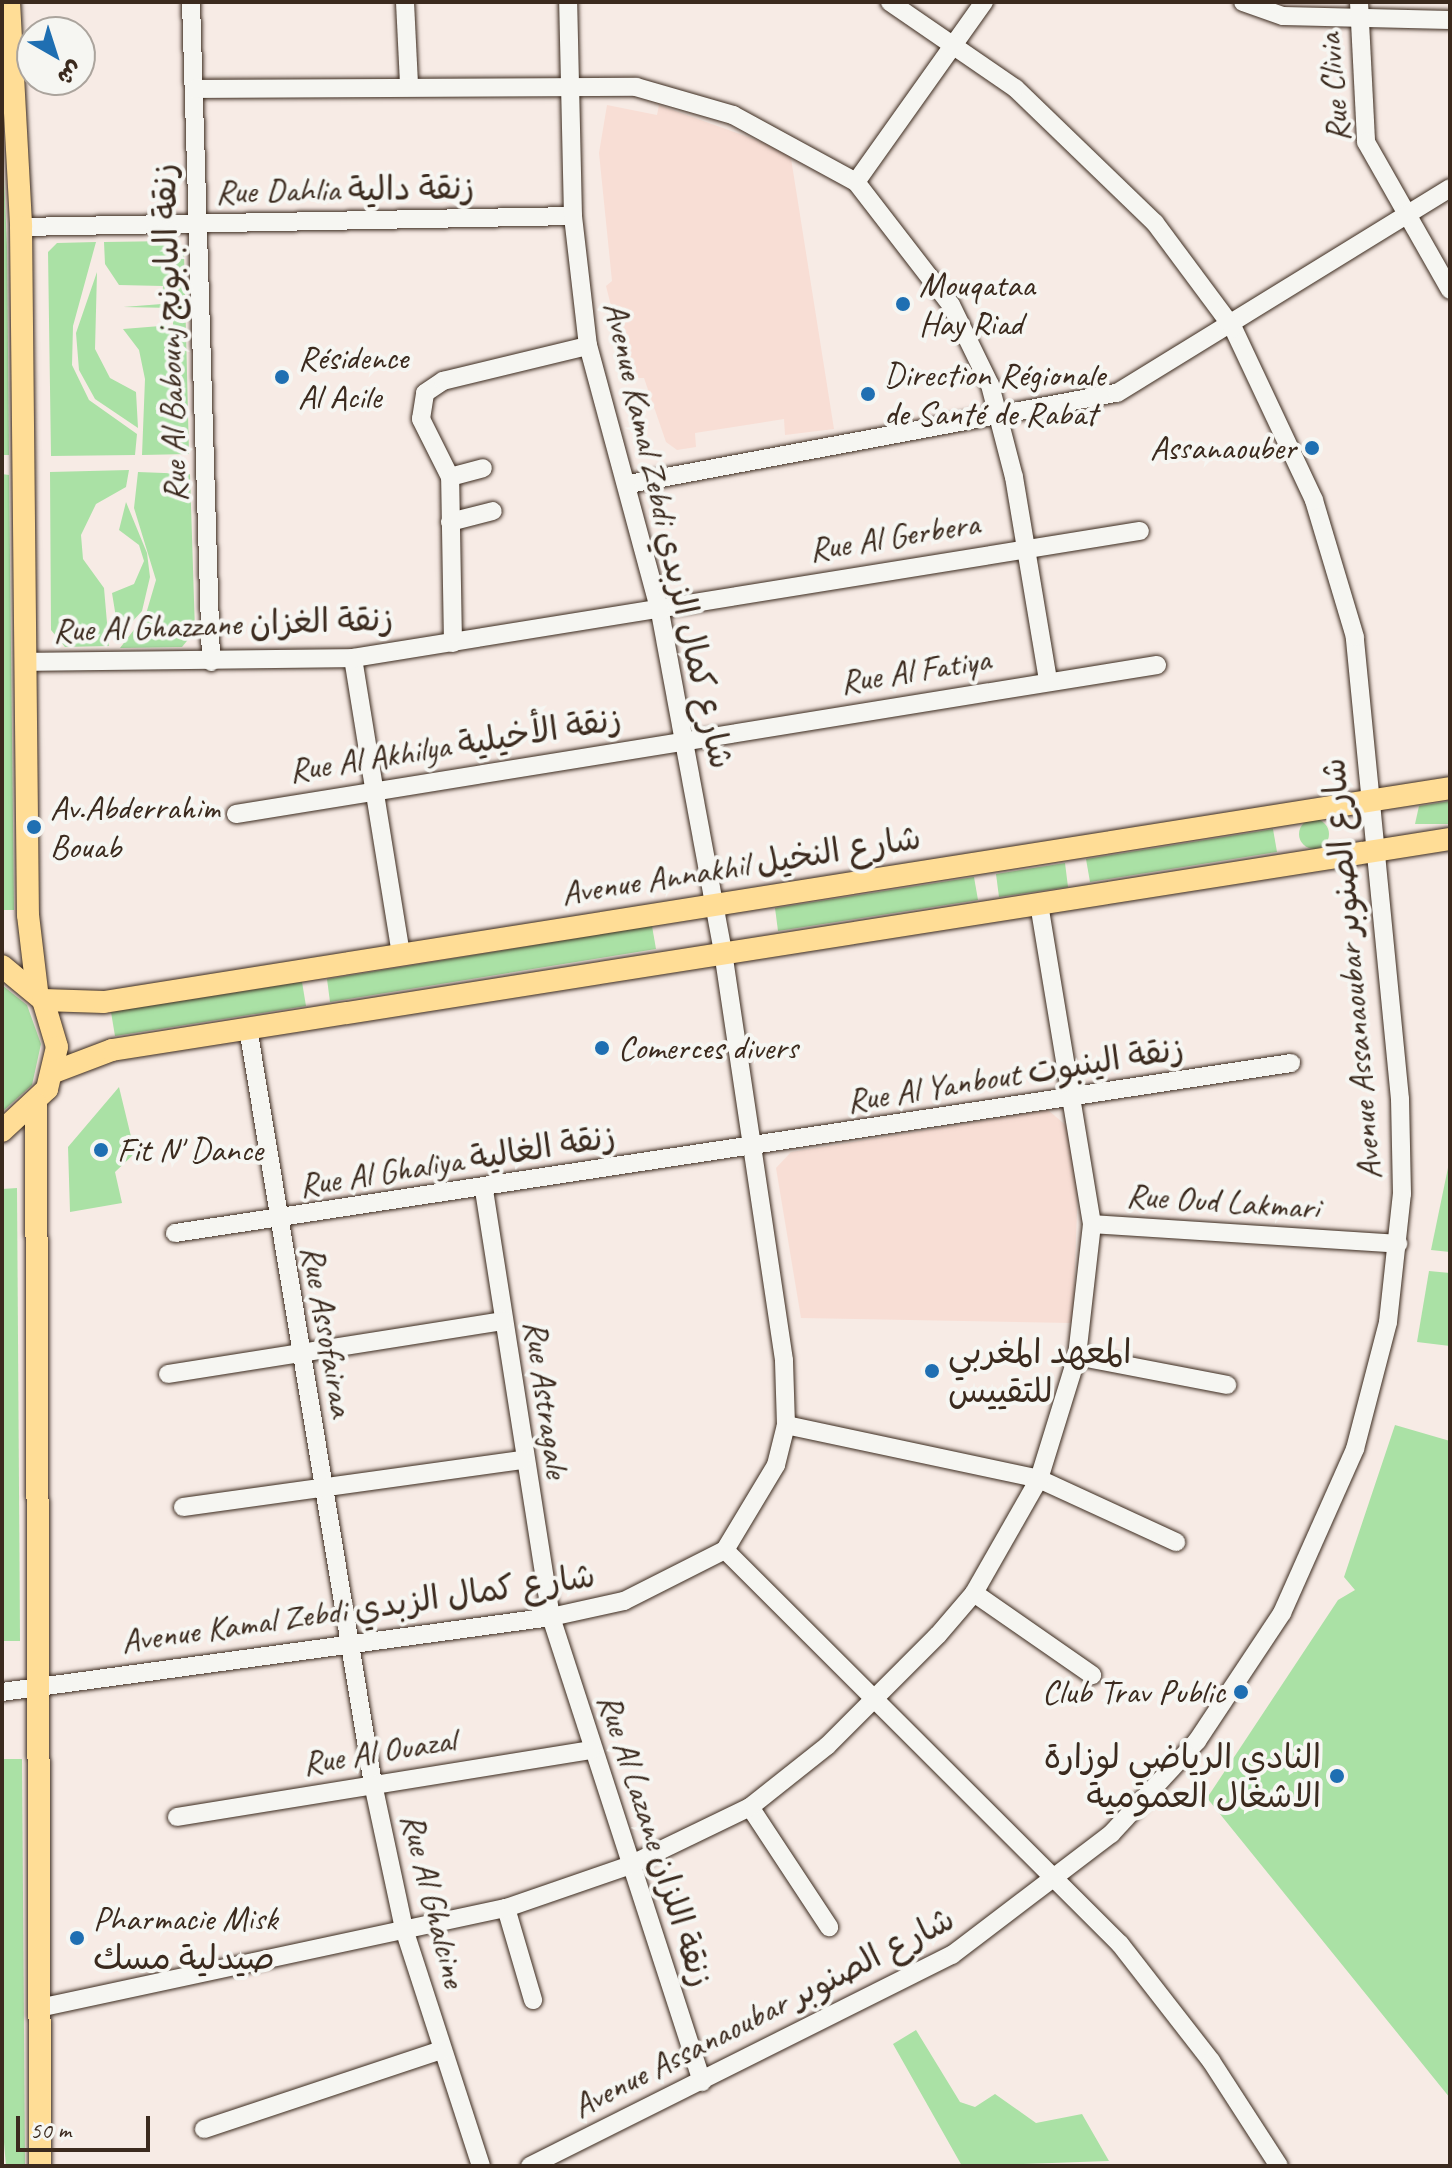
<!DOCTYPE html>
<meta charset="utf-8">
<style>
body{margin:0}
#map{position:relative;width:1452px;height:2168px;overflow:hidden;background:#f7ebe5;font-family:Caveat,"Playpen Sans Arabic",sans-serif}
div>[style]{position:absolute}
.built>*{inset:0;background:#f8ded5}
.green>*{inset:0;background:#aae1a5}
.round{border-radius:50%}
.roads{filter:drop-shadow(0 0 2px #3b2a1e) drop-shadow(0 0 2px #3b2a1e)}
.minor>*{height:18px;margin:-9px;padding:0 9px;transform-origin:9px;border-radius:9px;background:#f6f6f2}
.major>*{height:22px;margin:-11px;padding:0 11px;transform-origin:11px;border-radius:11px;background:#ffdd96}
.dots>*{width:22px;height:22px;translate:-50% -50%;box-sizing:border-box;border:4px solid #f6f6f2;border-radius:50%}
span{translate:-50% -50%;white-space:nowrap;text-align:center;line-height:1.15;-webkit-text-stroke:8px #f6f6f2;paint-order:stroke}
.street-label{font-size:34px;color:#3b2a1e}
.poi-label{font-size:34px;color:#3b2a1e}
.left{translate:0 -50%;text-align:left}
.right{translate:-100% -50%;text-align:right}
.frame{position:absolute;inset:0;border:4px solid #3b2a1e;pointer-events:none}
.north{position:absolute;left:16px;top:16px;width:80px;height:80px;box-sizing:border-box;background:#f6f6f2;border:2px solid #aba49d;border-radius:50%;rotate:141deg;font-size:22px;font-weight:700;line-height:32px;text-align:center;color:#3b2a1e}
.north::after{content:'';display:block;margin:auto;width:28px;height:36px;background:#1f6fb2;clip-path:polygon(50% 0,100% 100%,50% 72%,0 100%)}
.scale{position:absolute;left:16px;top:2116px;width:134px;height:36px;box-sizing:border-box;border:4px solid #3b2a1e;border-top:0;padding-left:10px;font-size:24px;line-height:28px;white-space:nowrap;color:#3b2a1e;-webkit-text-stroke:6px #f6f6f2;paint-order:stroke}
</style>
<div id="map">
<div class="built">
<i style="clip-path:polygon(607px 105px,657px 115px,659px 105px,790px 152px,834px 429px,785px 435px,784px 419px,695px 433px,696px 447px,677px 450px,666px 442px,644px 378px,629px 378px,606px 286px,612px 281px,599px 153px)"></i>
<i style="clip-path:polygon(1048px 1110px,1069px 1128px,1078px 1184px,1073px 1323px,801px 1318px,776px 1168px,791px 1152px)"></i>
</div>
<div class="green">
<i style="clip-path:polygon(2px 130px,7px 247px,9px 455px,2px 455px)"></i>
<i style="clip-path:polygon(172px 241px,184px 252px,189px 454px,142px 455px,145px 379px,139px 350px,123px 329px,173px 325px,173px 308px,123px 307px,162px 304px,163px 286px,119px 285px,105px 264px,104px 242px)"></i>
<i style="clip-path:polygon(96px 242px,73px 326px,72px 365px,89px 400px,137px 434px,135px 455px,51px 456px,48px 252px,57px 243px)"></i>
<i style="clip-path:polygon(97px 272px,95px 349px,110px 378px,136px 392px,138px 428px,95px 399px,79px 370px,76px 333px)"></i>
<i style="clip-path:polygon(129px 470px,126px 487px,96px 504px,81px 535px,83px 559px,104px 588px,109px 646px,65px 647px,51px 630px,50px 472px)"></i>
<i style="clip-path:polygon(138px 472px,190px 474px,195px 631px,182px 647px,120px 648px,146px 614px,156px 580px,134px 508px)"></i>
<i style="clip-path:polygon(2px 474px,9px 475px,14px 910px,2px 910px)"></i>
<i style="clip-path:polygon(126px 502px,147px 553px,150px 577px,142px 611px,119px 636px,112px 593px,134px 584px,144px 561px,139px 545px,119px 530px)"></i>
<i style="clip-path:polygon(1450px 801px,1450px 824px,1415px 824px,1419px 806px)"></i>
<i class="round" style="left:1299px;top:819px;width:30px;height:30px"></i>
<i style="clip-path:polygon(1273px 829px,1277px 852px,1090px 882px,1086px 859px)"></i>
<i style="clip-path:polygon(1065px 863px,1068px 887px,999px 897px,996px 874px)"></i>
<i style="clip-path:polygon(974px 877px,978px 900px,778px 931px,775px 908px)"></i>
<i style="clip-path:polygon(652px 926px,656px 949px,330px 1002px,327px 979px)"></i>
<i style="clip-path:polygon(302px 982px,306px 1006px,115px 1036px,111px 1012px)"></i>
<i style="clip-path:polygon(2px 985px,27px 1005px,41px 1044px,32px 1085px,2px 1112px)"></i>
<i style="clip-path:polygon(119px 1087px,135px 1153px,115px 1172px,122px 1203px,70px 1212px,68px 1147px)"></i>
<i style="clip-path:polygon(1449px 1163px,1450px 1163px,1450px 1252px,1431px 1250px)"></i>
<i style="clip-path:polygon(17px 1188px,20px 1641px,4px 1641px,2px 1189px)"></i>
<i style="clip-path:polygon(1429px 1271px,1450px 1273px,1450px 1346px,1417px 1342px)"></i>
<i style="clip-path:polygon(1395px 1425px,1450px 1441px,1450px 2098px,1207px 1798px,1338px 1600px,1355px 1590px,1344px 1577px)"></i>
<i style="clip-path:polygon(2px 1759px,22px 1759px,25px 2166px,6px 2166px,2px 2119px)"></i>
<i style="clip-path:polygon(916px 2030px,960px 2102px,975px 2107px,995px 2094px,1036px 2123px,1082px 2114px,1109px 2161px,962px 2166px,893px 2044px)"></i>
</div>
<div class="roads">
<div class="minor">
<i style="left:191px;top:2px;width:660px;rotate:88.26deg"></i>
<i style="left:405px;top:2px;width:83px;rotate:87.2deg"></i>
<i style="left:1243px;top:2px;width:42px;rotate:19.3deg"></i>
<i style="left:1283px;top:16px;width:167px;rotate:1.4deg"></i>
<i style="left:1359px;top:2px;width:140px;rotate:87.1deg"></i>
<i style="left:1366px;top:142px;width:170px;rotate:60.4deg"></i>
<i style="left:195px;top:89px;width:441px;rotate:-0.3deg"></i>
<i style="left:636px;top:87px;width:101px;rotate:16.1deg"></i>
<i style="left:733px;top:115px;width:140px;rotate:28.6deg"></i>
<i style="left:856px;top:182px;width:155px;rotate:52.3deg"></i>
<i style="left:951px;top:305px;width:89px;rotate:64deg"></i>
<i style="left:990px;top:385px;width:95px;rotate:75.4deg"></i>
<i style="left:1014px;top:477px;width:206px;rotate:80.5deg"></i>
<i style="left:856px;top:182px;width:221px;rotate:-54.6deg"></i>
<i style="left:21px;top:227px;width:552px;rotate:-1.14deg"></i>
<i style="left:450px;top:477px;width:34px;rotate:-15deg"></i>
<i style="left:629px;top:484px;width:496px;rotate:-10.6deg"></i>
<i style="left:1117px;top:393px;width:391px;rotate:-31.6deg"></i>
<i style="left:450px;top:522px;width:44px;rotate:-14.3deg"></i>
<i style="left:453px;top:643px;width:166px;rotate:-91deg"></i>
<i style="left:450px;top:477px;width:65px;rotate:-116.6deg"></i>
<i style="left:421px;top:419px;width:26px;rotate:-81deg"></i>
<i style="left:425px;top:393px;width:22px;rotate:-34deg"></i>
<i style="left:443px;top:381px;width:149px;rotate:-13.6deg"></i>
<i style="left:353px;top:658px;width:301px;rotate:80.8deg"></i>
<i style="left:25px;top:662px;width:328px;rotate:-0.7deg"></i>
<i style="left:353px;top:658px;width:797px;rotate:-9.17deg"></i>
<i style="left:236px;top:814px;width:933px;rotate:-9.19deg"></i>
<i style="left:248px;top:1028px;width:766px;rotate:80.61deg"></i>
<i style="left:373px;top:1784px;width:148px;rotate:77.9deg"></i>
<i style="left:404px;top:1929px;width:249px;rotate:72deg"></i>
<i style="left:484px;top:1190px;width:432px;rotate:81.1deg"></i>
<i style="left:551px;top:1617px;width:489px;rotate:72deg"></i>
<i style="left:1092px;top:1224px;width:307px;rotate:3.7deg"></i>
<i style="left:175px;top:1233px;width:1129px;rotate:-8.66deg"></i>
<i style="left:1077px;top:1356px;width:153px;rotate:10.9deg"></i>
<i style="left:168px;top:1374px;width:339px;rotate:-9deg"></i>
<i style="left:786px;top:1425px;width:259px;rotate:12deg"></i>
<i style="left:1039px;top:1479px;width:151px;rotate:24.7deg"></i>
<i style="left:183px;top:1507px;width:342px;rotate:-7.9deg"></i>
<i style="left:725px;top:1550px;width:558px;rotate:44.93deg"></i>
<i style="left:1120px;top:1944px;width:148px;rotate:52.1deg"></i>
<i style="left:1211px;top:2061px;width:125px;rotate:57.1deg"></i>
<i style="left:974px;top:1593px;width:144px;rotate:34.8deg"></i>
<i style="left:2px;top:1692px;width:554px;rotate:-7.78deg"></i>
<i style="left:551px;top:1617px;width:75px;rotate:-12.4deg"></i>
<i style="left:624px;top:1601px;width:113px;rotate:-26.8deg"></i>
<i style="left:725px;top:1550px;width:99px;rotate:-59deg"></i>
<i style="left:776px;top:1465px;width:41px;rotate:-76deg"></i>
<i style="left:786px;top:1425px;width:65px;rotate:-91.8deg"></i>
<i style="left:784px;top:1360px;width:413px;rotate:-98.5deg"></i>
<i style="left:723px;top:952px;width:346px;rotate:-100.5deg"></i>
<i style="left:660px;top:612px;width:276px;rotate:-105.1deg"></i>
<i style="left:588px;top:346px;width:131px;rotate:-96.6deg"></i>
<i style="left:573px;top:216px;width:214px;rotate:-91.3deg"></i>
<i style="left:750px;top:1807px;width:144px;rotate:56.6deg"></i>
<i style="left:177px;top:1817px;width:419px;rotate:-9.2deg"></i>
<i style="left:506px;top:1908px;width:96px;rotate:73.6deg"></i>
<i style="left:39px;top:2008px;width:478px;rotate:-12.1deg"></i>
<i style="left:506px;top:1908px;width:129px;rotate:-19deg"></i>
<i style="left:628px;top:1866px;width:136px;rotate:-25.8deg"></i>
<i style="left:750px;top:1807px;width:98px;rotate:-38.4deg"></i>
<i style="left:827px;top:1746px;width:157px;rotate:-45deg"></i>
<i style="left:938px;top:1635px;width:55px;rotate:-49.4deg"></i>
<i style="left:974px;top:1593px;width:131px;rotate:-60.3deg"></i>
<i style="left:1039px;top:1479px;width:129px;rotate:-72.8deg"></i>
<i style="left:1077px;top:1356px;width:133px;rotate:-83.5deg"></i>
<i style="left:1092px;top:1224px;width:324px;rotate:-99.4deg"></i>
<i style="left:204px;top:2129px;width:250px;rotate:-18.4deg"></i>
<i style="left:530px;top:2166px;width:472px;rotate:-26.6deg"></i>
<i style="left:952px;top:1955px;width:200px;rotate:-37.3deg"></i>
<i style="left:1111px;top:1834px;width:127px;rotate:-47.2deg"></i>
<i style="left:1197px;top:1741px;width:154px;rotate:-56.4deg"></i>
<i style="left:1282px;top:1613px;width:180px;rotate:-66deg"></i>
<i style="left:1355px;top:1449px;width:131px;rotate:-75.4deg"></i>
<i style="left:1388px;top:1322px;width:129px;rotate:-83.8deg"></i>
<i style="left:1402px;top:1194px;width:95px;rotate:-91.2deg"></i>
<i style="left:1400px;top:1099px;width:464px;rotate:-95.6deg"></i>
<i style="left:1355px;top:637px;width:143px;rotate:-106.7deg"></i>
<i style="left:1314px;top:500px;width:190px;rotate:-115.2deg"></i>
<i style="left:1233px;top:328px;width:131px;rotate:-126.6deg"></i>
<i style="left:1155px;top:223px;width:194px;rotate:-136deg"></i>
<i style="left:1015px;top:88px;width:152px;rotate:-145.5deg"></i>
</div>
<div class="major">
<i style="left:9px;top:2px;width:225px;rotate:86.9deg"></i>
<i style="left:21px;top:227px;width:688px;rotate:89.42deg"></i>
<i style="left:28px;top:915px;width:77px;rotate:83.2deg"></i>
<i style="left:2px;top:966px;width:53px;rotate:39.7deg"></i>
<i style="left:43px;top:1000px;width:49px;rotate:73.4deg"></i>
<i style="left:57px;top:1047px;width:43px;rotate:103.4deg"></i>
<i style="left:47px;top:1089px;width:62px;rotate:137deg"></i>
<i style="left:43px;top:1000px;width:61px;rotate:1.9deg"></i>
<i style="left:104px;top:1002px;width:1363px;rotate:-9.03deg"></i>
<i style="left:54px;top:1072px;width:62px;rotate:-20.8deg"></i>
<i style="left:112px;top:1050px;width:1355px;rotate:-8.96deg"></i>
<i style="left:36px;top:1104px;width:1062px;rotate:89.78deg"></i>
</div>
</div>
<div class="dots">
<i style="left:903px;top:304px;background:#1f6fb2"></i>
<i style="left:282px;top:377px;background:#1f6fb2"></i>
<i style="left:868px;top:394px;background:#1f6fb2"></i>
<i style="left:1312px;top:448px;background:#1f6fb2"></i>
<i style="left:34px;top:827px;background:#1f6fb2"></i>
<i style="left:602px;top:1048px;background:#1f6fb2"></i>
<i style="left:101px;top:1150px;background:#1f6fb2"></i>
<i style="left:932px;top:1371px;background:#1f6fb2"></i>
<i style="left:1241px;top:1692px;background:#1f6fb2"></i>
<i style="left:1337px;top:1776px;background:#1f6fb2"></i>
<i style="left:77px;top:1938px;background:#1f6fb2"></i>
</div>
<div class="street-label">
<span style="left:1333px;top:88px;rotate:-95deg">Rue Clivia</span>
<span style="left:345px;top:189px;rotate:-1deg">Rue Dahlia زنقة دالية</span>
<span style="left:169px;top:333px;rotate:-92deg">Rue Al Babounj زنقة البابونج</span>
<span style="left:669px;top:535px;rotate:77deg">Avenue Kamal Zebdi شارع كمال الزبدي</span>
<span style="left:894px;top:536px;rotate:-9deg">Rue Al Gerbera</span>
<span style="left:223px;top:624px;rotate:-2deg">Rue Al Ghazzane زنقة الغزان</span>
<span style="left:915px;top:670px;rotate:-9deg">Rue Al Fatiya</span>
<span style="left:455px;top:744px;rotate:-9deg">Rue Al Akhilya زنقة الأخيلية</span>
<span style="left:741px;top:865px;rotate:-9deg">Avenue Annakhil شارع النخيل</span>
<span style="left:1351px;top:969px;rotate:-95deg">Avenue Assanaoubar شارع الصنوبر</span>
<span style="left:1015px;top:1074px;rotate:-9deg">Rue Al Yanbout زنقة الينبوت</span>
<span style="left:457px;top:1160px;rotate:-9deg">Rue Al Ghaliya زنقة الغالية</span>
<span style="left:1223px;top:1201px;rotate:4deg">Rue Oud Lakmari</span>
<span style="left:328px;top:1331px;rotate:80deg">Rue Assofairaa</span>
<span style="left:547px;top:1399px;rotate:82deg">Rue Astragale</span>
<span style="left:358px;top:1608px;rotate:-8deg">Avenue Kamal Zebdi شارع كمال الزبدي</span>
<span style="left:379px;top:1751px;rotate:-9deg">Rue Al Ouazal</span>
<span style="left:656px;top:1840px;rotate:72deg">Rue Al Lazane زنقة اللزان</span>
<span style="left:434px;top:1900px;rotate:76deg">Rue Al Ghalcine</span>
<span style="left:763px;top:2012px;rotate:-27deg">Avenue Assanaoubar شارع الصنوبر</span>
</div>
<div class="poi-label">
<span class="left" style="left:919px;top:304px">Mouqataa<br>Hay Riad</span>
<span class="left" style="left:298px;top:377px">Résidence<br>Al Acile</span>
<span class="left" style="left:884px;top:394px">Direction Régionale<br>de Santé de Rabat</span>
<span class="right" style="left:1296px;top:448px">Assanaouber</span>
<span class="left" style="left:50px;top:827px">Av.Abderrahim<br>Bouab</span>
<span class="left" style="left:618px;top:1048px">Comerces divers</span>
<span class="left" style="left:117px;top:1150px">Fit N' Dance</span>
<span class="left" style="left:948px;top:1371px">المعهد المغربي<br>للتقييس</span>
<span class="right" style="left:1225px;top:1692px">Club Trav Public</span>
<span class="right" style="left:1321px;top:1776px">النادي الرياضي لوزارة<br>الاشغال العمومية</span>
<span class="left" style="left:93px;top:1938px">Pharmacie Misk<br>صيدلية مسك</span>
</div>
<div class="frame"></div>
<div class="north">ش</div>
<div class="scale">50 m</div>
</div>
